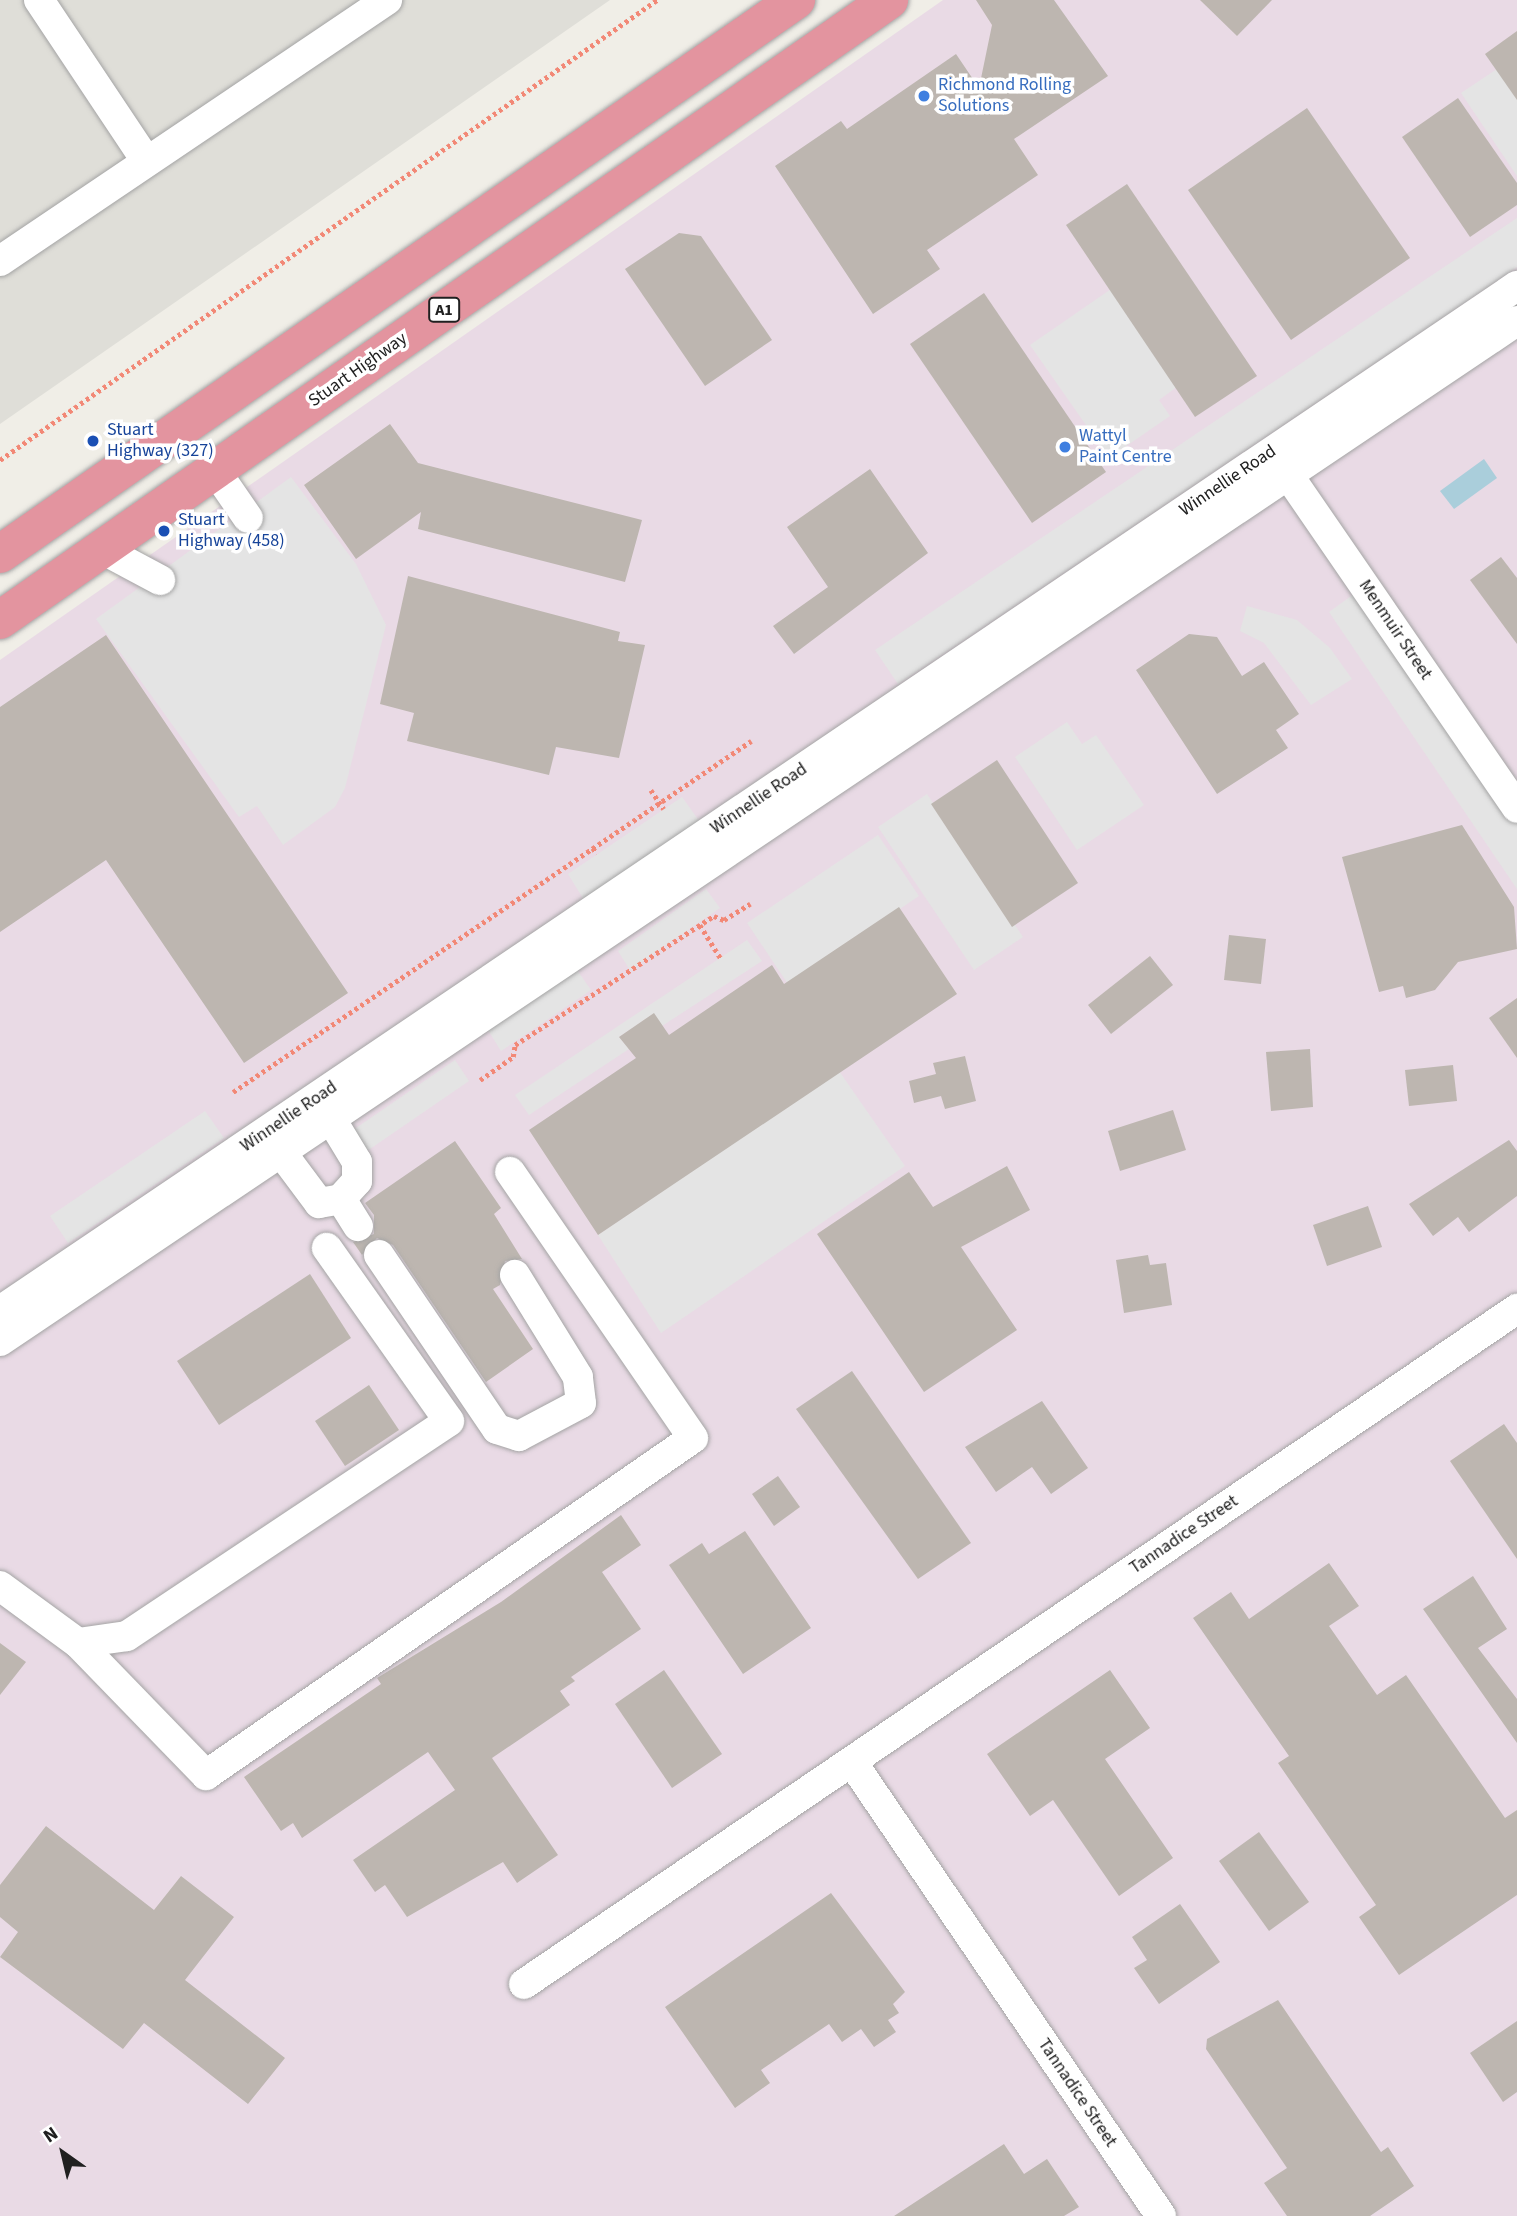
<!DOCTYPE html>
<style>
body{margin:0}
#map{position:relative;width:1517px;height:2216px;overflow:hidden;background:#f0eee7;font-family:"Source Sans 3",sans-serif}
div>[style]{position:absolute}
.industrial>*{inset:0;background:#e9dae5}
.airport>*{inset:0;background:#dfded8}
.parking>*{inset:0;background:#e4e4e4}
.water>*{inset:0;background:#aacedb}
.building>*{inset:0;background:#bdb6b0}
.path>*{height:4.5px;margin-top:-2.25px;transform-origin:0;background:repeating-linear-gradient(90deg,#f28876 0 3.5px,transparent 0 7px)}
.roads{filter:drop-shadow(0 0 2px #a4a4a4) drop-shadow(0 0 2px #a4a4a4)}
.minor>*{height:30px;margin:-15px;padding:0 15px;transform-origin:15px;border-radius:15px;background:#fff}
.highway>*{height:38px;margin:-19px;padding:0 19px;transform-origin:19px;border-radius:19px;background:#e3949f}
.dots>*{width:19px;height:19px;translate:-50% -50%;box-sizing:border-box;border:4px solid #fff;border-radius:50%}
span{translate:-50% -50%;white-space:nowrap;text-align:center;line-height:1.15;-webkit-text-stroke:7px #fff;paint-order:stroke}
.shield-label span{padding:2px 5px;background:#fff;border:2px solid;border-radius:5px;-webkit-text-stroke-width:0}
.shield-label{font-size:16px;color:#202020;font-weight:700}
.shop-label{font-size:18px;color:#366cbe}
.left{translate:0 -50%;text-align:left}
.street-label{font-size:18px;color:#202020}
.transit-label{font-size:18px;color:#164399}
.north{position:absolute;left:28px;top:2118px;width:70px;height:70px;-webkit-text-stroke:5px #fff;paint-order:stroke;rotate:326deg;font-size:19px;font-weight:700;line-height:28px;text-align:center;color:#202020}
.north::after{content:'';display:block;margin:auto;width:24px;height:32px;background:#202020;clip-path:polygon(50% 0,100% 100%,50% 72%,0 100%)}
</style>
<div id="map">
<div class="industrial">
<i style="clip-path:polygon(943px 0,1517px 0,1517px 2216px,0 2216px,0 660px)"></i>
</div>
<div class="airport">
<i style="clip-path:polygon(0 0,610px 0,0 424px)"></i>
</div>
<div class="parking">
<i style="clip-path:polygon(1500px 67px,1517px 92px,1517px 176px,1461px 93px)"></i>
<i style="clip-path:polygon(1517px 218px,1517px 267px,898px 684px,875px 650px)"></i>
<i style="clip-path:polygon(1114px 287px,1181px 384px,1159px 400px,1170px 416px,1109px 458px,1030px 345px)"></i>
<i style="clip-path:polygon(291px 477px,356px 564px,386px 625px,345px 788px,335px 807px,283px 845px,257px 806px,239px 817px,96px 619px)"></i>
<i style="clip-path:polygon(1365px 586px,1517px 808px,1517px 889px,1329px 612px)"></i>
<i style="clip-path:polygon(1247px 606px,1297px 620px,1330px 648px,1352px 679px,1311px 705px,1264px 643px,1240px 631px)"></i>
<i style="clip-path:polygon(1067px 722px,1082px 744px,1096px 735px,1144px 805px,1077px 850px,1015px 757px)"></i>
<i style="clip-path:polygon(927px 794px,1023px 937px,974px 970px,878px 827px)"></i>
<i style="clip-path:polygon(682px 797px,700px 822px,584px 900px,568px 874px)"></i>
<i style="clip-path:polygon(878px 835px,919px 896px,788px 984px,747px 923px)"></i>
<i style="clip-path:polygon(706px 889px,720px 908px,630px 970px,618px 951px)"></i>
<i style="clip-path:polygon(747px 940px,762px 961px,662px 1026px,653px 1014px,619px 1037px,629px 1049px,529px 1115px,515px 1095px)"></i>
<i style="clip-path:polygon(577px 970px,591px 990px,501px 1051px,488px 1030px)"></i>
<i style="clip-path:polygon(455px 1060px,469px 1081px,367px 1151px,353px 1130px)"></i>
<i style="clip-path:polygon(839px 1071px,905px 1166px,661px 1333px,598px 1235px)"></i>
<i style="clip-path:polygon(205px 1111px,224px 1138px,68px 1243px,50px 1216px)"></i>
</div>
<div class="water">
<i style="clip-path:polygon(1484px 459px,1497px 478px,1454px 509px,1440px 491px)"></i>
</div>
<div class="building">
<i style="clip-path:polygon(976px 0,1054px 0,1108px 76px,1014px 139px,1038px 175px,927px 250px,940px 269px,873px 314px,775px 166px,841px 121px,847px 129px,956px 54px,979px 88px,992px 25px)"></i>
<i style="clip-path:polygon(1200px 0,1272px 0,1237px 36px)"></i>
<i style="clip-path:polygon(1517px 31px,1517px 100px,1485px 54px)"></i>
<i style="clip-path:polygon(1458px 98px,1517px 183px,1517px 205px,1470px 237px,1402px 137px)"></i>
<i style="clip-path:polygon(1307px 108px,1410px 258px,1291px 340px,1188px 190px)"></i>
<i style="clip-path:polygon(1127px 184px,1257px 376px,1195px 417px,1066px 225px)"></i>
<i style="clip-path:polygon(679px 233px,701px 236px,772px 340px,705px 386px,625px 269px)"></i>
<i style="clip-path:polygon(984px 293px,1106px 472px,1032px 523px,910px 344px)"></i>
<i style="clip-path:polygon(390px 424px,418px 463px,642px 520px,625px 582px,418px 529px,421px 512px,356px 559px,304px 485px)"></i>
<i style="clip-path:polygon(870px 469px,928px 553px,794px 654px,773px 626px,828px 587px,787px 527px)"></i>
<i style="clip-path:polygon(1501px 557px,1517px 578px,1517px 644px,1470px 580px)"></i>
<i style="clip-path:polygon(408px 576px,620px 632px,618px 641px,645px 645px,619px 758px,556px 747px,549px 775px,407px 741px,414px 713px,380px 704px)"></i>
<i style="clip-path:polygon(1189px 634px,1217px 637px,1242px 676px,1264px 662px,1299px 714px,1276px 730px,1288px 748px,1217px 794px,1136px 670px)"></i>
<i style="clip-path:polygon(106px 635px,348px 993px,244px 1063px,106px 860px,0 932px,0 707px)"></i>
<i style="clip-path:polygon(997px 760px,1078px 883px,1012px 927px,931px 804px)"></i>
<i style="clip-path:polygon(1462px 825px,1514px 907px,1517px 949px,1458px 962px,1435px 990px,1406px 998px,1403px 986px,1379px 992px,1342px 857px)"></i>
<i style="clip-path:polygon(899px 907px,957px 994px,598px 1235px,529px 1130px,636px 1058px,619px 1037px,654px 1013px,669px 1035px,772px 965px,784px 984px)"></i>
<i style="clip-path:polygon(1229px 935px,1266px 939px,1261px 984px,1224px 980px)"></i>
<i style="clip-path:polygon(1150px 956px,1173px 985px,1111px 1034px,1088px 1005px)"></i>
<i style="clip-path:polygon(1517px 998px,1517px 1058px,1489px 1018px)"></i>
<i style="clip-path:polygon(1310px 1049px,1313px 1107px,1271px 1111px,1266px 1052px)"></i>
<i style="clip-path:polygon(965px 1056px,976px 1101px,945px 1109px,941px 1096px,914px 1103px,909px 1081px,936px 1074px,933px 1063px)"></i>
<i style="clip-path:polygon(1453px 1065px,1457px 1101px,1409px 1106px,1405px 1070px)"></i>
<i style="clip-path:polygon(1173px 1110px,1186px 1150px,1120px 1171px,1108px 1131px)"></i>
<i style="clip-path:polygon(1509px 1140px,1517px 1151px,1517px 1196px,1469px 1232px,1458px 1217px,1433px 1236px,1409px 1204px)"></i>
<i style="clip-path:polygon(455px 1141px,501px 1208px,494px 1214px,522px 1259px,505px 1261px,500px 1285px,493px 1289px,533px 1349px,486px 1382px,393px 1245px,377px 1238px,362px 1255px,353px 1242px,374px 1234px,374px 1215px,365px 1203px)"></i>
<i style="clip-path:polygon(1007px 1166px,1030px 1210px,961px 1247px,1017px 1330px,924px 1392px,817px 1234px,909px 1172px,933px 1207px)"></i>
<i style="clip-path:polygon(1368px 1206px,1382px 1247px,1327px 1266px,1313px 1225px)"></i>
<i style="clip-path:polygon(1148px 1255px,1150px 1265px,1166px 1263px,1172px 1305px,1124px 1313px,1116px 1260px)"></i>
<i style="clip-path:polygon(310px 1274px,351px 1338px,219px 1425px,177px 1361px)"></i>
<i style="clip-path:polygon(852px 1371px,971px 1543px,918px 1579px,796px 1409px)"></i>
<i style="clip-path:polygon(369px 1385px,399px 1430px,345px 1466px,315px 1421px)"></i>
<i style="clip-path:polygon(1042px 1401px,1088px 1468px,1051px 1494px,1032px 1467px,996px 1492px,965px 1447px)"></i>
<i style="clip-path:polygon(1504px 1424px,1517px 1443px,1517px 1559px,1450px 1461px)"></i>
<i style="clip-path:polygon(778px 1476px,800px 1507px,774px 1526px,752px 1494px)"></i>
<i style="clip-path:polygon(621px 1515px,641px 1545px,602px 1572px,641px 1629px,571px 1677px,575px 1681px,560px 1691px,570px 1705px,492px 1758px,558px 1855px,517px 1883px,503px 1862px,407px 1917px,385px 1885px,375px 1892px,353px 1860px,455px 1790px,428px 1752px,302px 1838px,293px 1823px,281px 1831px,244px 1777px,381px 1684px,377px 1678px,501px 1602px)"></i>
<i style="clip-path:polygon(745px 1531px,811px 1628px,743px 1674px,669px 1565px,702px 1543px,709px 1554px)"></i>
<i style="clip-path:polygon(1329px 1563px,1359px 1606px,1329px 1626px,1377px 1695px,1406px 1675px,1505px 1818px,1517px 1810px,1517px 1895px,1399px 1975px,1359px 1917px,1376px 1905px,1278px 1763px,1289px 1756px,1193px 1618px,1231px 1592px,1249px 1619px)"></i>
<i style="clip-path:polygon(1473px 1576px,1507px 1629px,1478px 1648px,1517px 1699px,1517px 1743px,1423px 1609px)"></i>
<i style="clip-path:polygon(0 1643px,26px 1662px,0 1695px)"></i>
<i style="clip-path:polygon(664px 1670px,722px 1754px,672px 1788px,615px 1704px)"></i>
<i style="clip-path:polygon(1110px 1670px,1150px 1728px,1105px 1759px,1173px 1858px,1119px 1896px,1053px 1800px,1030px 1816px,987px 1754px)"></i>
<i style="clip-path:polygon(46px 1826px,154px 1910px,181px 1876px,234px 1917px,185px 1980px,285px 2058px,248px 2104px,144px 2023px,123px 2049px,0 1957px,18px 1932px,0 1917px,0 1885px)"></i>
<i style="clip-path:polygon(1259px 1832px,1309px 1902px,1269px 1931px,1219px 1861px)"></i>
<i style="clip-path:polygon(831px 1893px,905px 1992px,893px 2004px,899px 2013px,888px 2020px,896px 2032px,874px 2047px,861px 2029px,842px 2042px,829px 2024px,761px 2070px,770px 2083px,735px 2108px,665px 2007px)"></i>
<i style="clip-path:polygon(1180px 1904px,1220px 1962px,1159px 2004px,1134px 1968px,1147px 1960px,1132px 1937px)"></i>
<i style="clip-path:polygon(1278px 2000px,1381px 2152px,1388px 2147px,1414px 2186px,1370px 2216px,1287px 2216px,1264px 2183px,1287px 2168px,1206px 2049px,1207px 2039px)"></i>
<i style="clip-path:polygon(1517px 2021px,1517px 2092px,1503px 2102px,1470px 2053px)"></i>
<i style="clip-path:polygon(1004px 2144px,1024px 2174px,1047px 2159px,1079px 2207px,1064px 2216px,894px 2216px)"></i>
</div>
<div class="path">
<i style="left:0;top:460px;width:802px;rotate:-35deg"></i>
<i style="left:651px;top:790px;width:23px;rotate:56deg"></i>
<i style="left:593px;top:848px;width:7px;rotate:56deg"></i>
<i style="left:700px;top:925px;width:39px;rotate:58deg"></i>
<i style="left:480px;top:1080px;width:40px;rotate:-34.9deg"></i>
<i style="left:513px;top:1057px;width:12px;rotate:-81deg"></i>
<i style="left:515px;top:1045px;width:237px;rotate:-33deg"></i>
<i style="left:714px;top:916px;width:11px;rotate:22deg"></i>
<i style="left:724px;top:920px;width:31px;rotate:-32deg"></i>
<i style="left:233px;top:1092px;width:626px;rotate:-34.12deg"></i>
</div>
<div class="roads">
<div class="minor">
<i style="left:39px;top:0;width:191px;rotate:56.3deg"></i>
<i style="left:0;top:261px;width:467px;rotate:-34deg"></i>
<i style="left:1278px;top:460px;width:422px;rotate:55.5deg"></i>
<i style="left:215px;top:470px;width:58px;rotate:55.5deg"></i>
<i style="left:102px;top:549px;width:66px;rotate:28.1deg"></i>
<i style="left:331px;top:1119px;width:50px;rotate:58.8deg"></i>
<i style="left:357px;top:1162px;width:19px;rotate:90deg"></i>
<i style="left:357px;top:1181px;width:24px;rotate:132deg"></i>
<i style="left:341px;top:1199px;width:32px;rotate:58deg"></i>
<i style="left:281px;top:1152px;width:64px;rotate:53.3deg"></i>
<i style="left:319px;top:1203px;width:22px;rotate:-10deg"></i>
<i style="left:379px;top:1255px;width:210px;rotate:55.9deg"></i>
<i style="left:497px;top:1429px;width:23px;rotate:18deg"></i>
<i style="left:519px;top:1436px;width:70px;rotate:-28deg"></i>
<i style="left:581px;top:1403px;width:26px;rotate:-97deg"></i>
<i style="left:578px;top:1377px;width:120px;rotate:-121.7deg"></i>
<i style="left:0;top:1311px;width:1831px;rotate:-34.05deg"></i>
<i style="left:0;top:1341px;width:1828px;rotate:-33.92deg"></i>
<i style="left:0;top:1586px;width:97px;rotate:36.2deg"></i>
<i style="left:78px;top:1643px;width:49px;rotate:-8.1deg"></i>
<i style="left:127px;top:1636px;width:387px;rotate:-33.7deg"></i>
<i style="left:449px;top:1421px;width:212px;rotate:-125.2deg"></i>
<i style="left:78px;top:1643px;width:184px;rotate:45.9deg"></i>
<i style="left:206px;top:1775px;width:592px;rotate:-34.68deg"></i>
<i style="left:693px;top:1438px;width:323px;rotate:-124.5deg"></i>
<i style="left:852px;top:1762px;width:549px;rotate:55.76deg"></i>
<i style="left:524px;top:1984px;width:1201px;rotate:-34.21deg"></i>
</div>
<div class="highway">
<i style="left:0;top:554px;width:970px;rotate:-34.84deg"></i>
<i style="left:0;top:620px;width:1084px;rotate:-34.89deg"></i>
</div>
</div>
<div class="dots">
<i style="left:924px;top:96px;background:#3f7fe0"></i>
<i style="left:93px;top:441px;background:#1a4fb4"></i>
<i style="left:1065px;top:447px;background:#3f7fe0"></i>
<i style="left:164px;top:531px;background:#1a4fb4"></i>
</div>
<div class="shield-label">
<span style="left:444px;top:310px">A1</span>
</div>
<div class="shop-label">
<span class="left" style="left:938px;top:96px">Richmond Rolling<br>Solutions</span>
<span class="left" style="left:1079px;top:447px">Wattyl<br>Paint Centre</span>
</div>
<div class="street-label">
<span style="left:358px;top:370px;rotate:-35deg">Stuart Highway</span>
<span style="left:1228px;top:481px;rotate:-34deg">Winnellie Road</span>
<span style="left:1395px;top:630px;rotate:56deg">Menmuir Street</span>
<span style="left:759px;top:799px;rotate:-34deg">Winnellie Road</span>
<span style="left:289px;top:1117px;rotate:-34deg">Winnellie Road</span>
<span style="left:1184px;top:1535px;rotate:-34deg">Tannadice Street</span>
<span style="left:1077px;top:2093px;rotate:56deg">Tannadice Street</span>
</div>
<div class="transit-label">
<span class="left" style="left:107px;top:441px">Stuart<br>Highway (327)</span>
<span class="left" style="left:178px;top:531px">Stuart<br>Highway (458)</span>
</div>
<div class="north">N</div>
</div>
